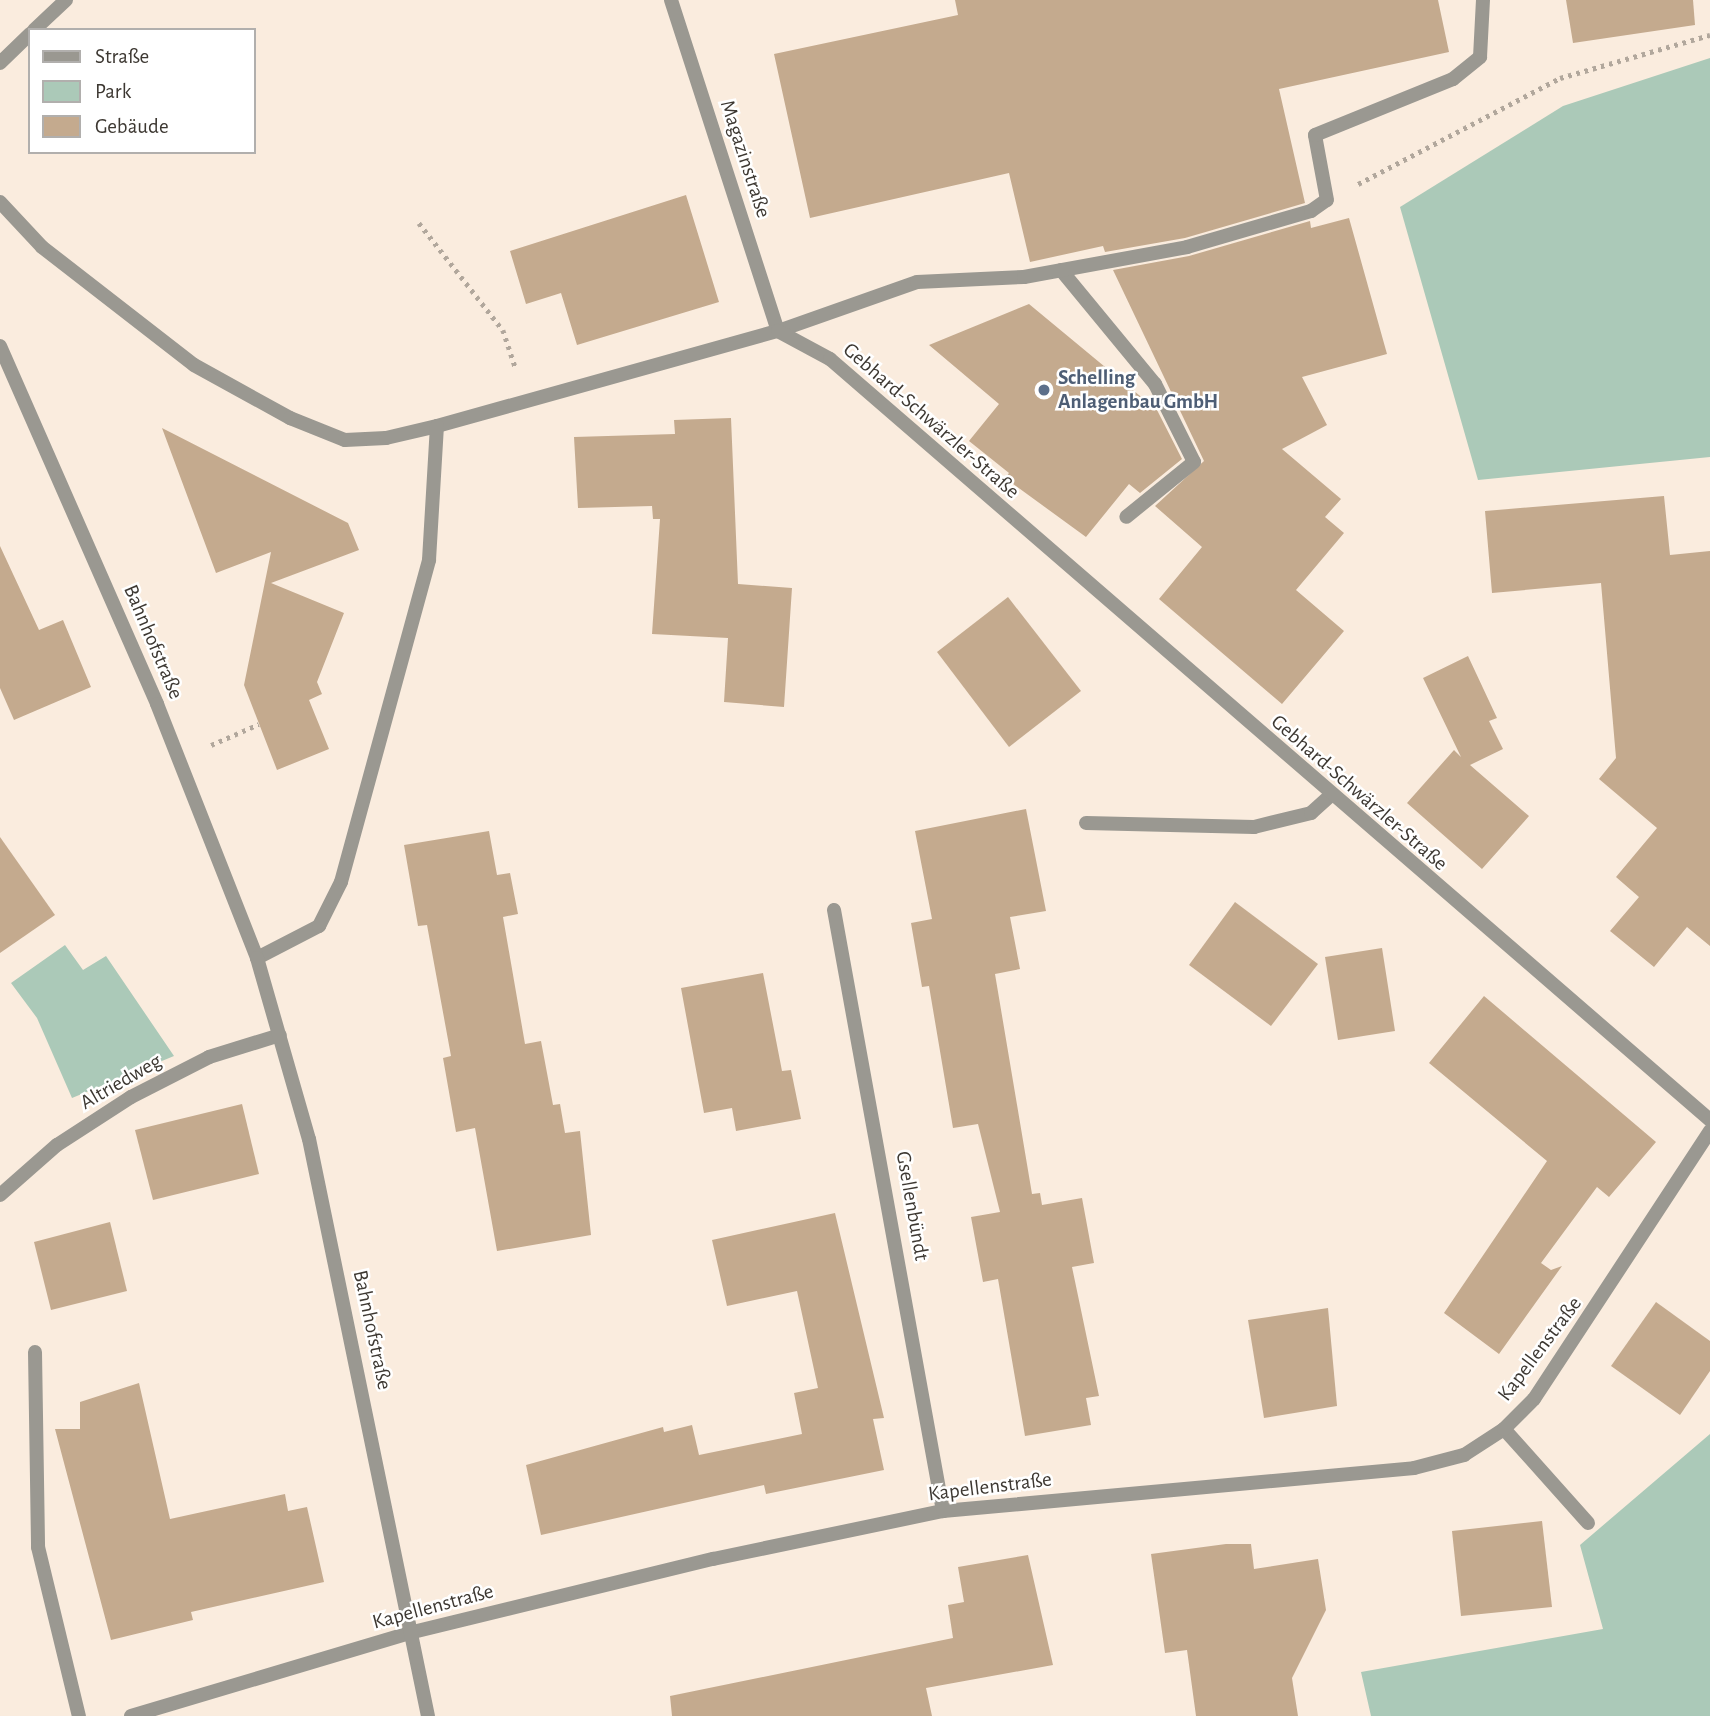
<!DOCTYPE html>
<meta charset="utf-8">
<style>
body{margin:0}
#map{position:relative;width:1710px;height:1716px;overflow:hidden;background:#faecde;font-family:"Alegreya Sans",sans-serif}
div>[style]{position:absolute}
.green>*{inset:0;background:#abc9b8}
.building>*{inset:0;background:#c4aa8e}
.path>*{height:4.5px;margin-top:-2.25px;transform-origin:0;background:repeating-linear-gradient(90deg,#b1a79c 0 3.5px,transparent 0 8.5px)}
.service>*{height:14px;margin:-7px;padding:0 7px;transform-origin:7px;border-radius:7px;background:#9a9891}
.minor>*{height:14px;margin:-7px;padding:0 7px;transform-origin:7px;border-radius:7px;background:#9a9891}
.tertiary>*{height:14px;margin:-7px;padding:0 7px;transform-origin:7px;border-radius:7px;background:#9a9891}
.dots>*{width:19px;height:19px;translate:-50% -50%;box-sizing:border-box;border:4px solid #fff;border-radius:50%}
span{translate:-50% -50%;white-space:nowrap;text-align:center;line-height:1.15;-webkit-text-stroke:5px #fff;paint-order:stroke}
.street-label{font-size:21px;color:#3d3832}
.service-label{font-size:21px;color:#4e5e75;font-weight:700}
.left{translate:0 -50%;text-align:left}
.legend{position:absolute;left:28px;top:28px;width:228px;height:126px;box-sizing:border-box;background:#fff;border:2px solid #b1afad;margin:0;padding:9px 12px;list-style:none;font-size:21px;color:#3d3832}
.legend li{display:flex;align-items:center;gap:14px;height:35px}
.legend b{width:35px;border:2px solid #b1afad}
</style>
<div id="map">
<div class="green">
<i style="clip-path:polygon(1710px 58px,1710px 457px,1478px 480px,1400px 207px,1563px 106px)"></i>
<i style="clip-path:polygon(65px 945px,83px 970px,106px 956px,174px 1056px,72px 1098px,37px 1018px,11px 983px)"></i>
<i style="clip-path:polygon(1710px 1434px,1710px 1716px,1371px 1716px,1361px 1672px,1603px 1629px,1580px 1545px)"></i>
</div>
<div class="building">
<i style="clip-path:polygon(955px 0,1438px 0,1449px 52px,1279px 89px,1305px 203px,1185px 238px,1105px 252px,1103px 246px,1030px 262px,1009px 173px,810px 218px,774px 54px,958px 15px)"></i>
<i style="clip-path:polygon(1566px 0,1693px 0,1695px 25px,1573px 43px)"></i>
<i style="clip-path:polygon(686px 195px,719px 302px,577px 345px,561px 293px,526px 304px,510px 251px)"></i>
<i style="clip-path:polygon(1349px 218px,1387px 354px,1302px 377px,1327px 425px,1282px 449px,1341px 499px,1325px 517px,1344px 533px,1296px 590px,1344px 631px,1282px 704px,1159px 599px,1202px 547px,1155px 506px,1204px 461px,1113px 270px,1189px 256px,1310px 221px,1311px 228px)"></i>
<i style="clip-path:polygon(1029px 304px,1157px 410px,1182px 459px,1140px 493px,1129px 484px,1086px 537px,1005px 478px,1009px 473px,969px 441px,999px 404px,929px 345px)"></i>
<i style="clip-path:polygon(731px 418px,738px 584px,792px 588px,784px 707px,724px 702px,728px 638px,652px 634px,660px 519px,653px 519px,652px 506px,578px 508px,574px 437px,675px 434px,674px 420px)"></i>
<i style="clip-path:polygon(162px 428px,348px 523px,359px 550px,271px 583px,344px 613px,317px 682px,322px 694px,309px 700px,329px 749px,277px 770px,244px 685px,271px 552px,216px 573px)"></i>
<i style="clip-path:polygon(1664px 496px,1670px 555px,1710px 551px,1710px 946px,1687px 927px,1654px 967px,1610px 931px,1639px 897px,1616px 877px,1657px 828px,1599px 779px,1616px 758px,1601px 583px,1492px 593px,1485px 511px)"></i>
<i style="clip-path:polygon(0 546px,39px 630px,63px 620px,91px 687px,14px 720px,0 688px)"></i>
<i style="clip-path:polygon(1008px 597px,1081px 691px,1009px 747px,937px 652px)"></i>
<i style="clip-path:polygon(1468px 656px,1497px 718px,1489px 721px,1503px 749px,1470px 765px,1529px 816px,1482px 869px,1407px 803px,1454px 750px,1461px 757px,1423px 678px)"></i>
<i style="clip-path:polygon(1026px 809px,1046px 911px,1010px 917px,1020px 969px,995px 974px,1032px 1194px,1040px 1193px,1042px 1205px,1082px 1198px,1094px 1263px,1072px 1267px,1099px 1396px,1086px 1398px,1091px 1425px,1025px 1436px,998px 1279px,983px 1282px,971px 1217px,1000px 1212px,978px 1124px,953px 1128px,929px 986px,922px 987px,911px 923px,932px 919px,915px 831px)"></i>
<i style="clip-path:polygon(489px 831px,497px 875px,510px 873px,518px 914px,503px 917px,525px 1044px,541px 1041px,553px 1105px,560px 1104px,565px 1133px,580px 1131px,591px 1235px,497px 1251px,475px 1128px,456px 1132px,443px 1058px,451px 1056px,427px 925px,418px 926px,404px 845px)"></i>
<i style="clip-path:polygon(0 837px,55px 915px,0 953px)"></i>
<i style="clip-path:polygon(1235px 902px,1318px 964px,1271px 1026px,1189px 965px)"></i>
<i style="clip-path:polygon(1382px 948px,1395px 1031px,1338px 1040px,1325px 957px)"></i>
<i style="clip-path:polygon(763px 973px,782px 1071px,791px 1070px,801px 1119px,736px 1131px,732px 1108px,704px 1113px,681px 988px)"></i>
<i style="clip-path:polygon(1484px 996px,1656px 1142px,1609px 1197px,1597px 1187px,1541px 1263px,1551px 1270px,1562px 1266px,1499px 1354px,1444px 1313px,1547px 1161px,1429px 1063px)"></i>
<i style="clip-path:polygon(242px 1104px,259px 1174px,153px 1200px,135px 1130px)"></i>
<i style="clip-path:polygon(835px 1213px,884px 1418px,873px 1419px,884px 1470px,766px 1494px,764px 1485px,541px 1535px,526px 1465px,663px 1427px,664px 1432px,692px 1425px,699px 1455px,802px 1434px,794px 1393px,818px 1388px,797px 1291px,727px 1306px,712px 1240px)"></i>
<i style="clip-path:polygon(110px 1222px,127px 1291px,51px 1310px,34px 1242px)"></i>
<i style="clip-path:polygon(1656px 1302px,1710px 1341px,1710px 1371px,1680px 1415px,1611px 1366px)"></i>
<i style="clip-path:polygon(1328px 1308px,1337px 1406px,1264px 1418px,1248px 1320px)"></i>
<i style="clip-path:polygon(139px 1383px,170px 1519px,285px 1494px,288px 1511px,307px 1507px,324px 1582px,191px 1612px,193px 1620px,111px 1640px,55px 1429px,80px 1429px,80px 1402px)"></i>
<i style="clip-path:polygon(1542px 1521px,1552px 1607px,1461px 1616px,1452px 1531px)"></i>
<i style="clip-path:polygon(1226px 1544px,1251px 1544px,1254px 1569px,1318px 1559px,1326px 1610px,1292px 1678px,1298px 1716px,1196px 1716px,1187px 1650px,1165px 1653px,1151px 1554px)"></i>
<i style="clip-path:polygon(1028px 1555px,1053px 1665px,926px 1688px,932px 1716px,672px 1716px,670px 1696px,953px 1638px,948px 1605px,964px 1602px,958px 1567px)"></i>
</div>
<div class="path">
<i style="left:1358px;top:184px;width:228px;rotate:-27.7deg"></i>
<i style="left:1560px;top:78px;width:156px;rotate:-16deg"></i>
<i style="left:419px;top:223px;width:136px;rotate:51.9deg"></i>
<i style="left:503px;top:330px;width:41px;rotate:71.6deg"></i>
<i style="left:211px;top:745px;width:52px;rotate:-23.6deg"></i>
</div>
<div class="service">
<i style="left:1061px;top:270px;width:148px;rotate:50.5deg"></i>
<i style="left:1155px;top:384px;width:87px;rotate:63.4deg"></i>
<i style="left:1194px;top:462px;width:87px;rotate:141deg"></i>
<i style="left:778px;top:331px;width:147px;rotate:-19.4deg"></i>
<i style="left:917px;top:282px;width:107px;rotate:-2.7deg"></i>
<i style="left:1024px;top:277px;width:166px;rotate:-10.4deg"></i>
<i style="left:1187px;top:247px;width:129px;rotate:-16.2deg"></i>
<i style="left:1311px;top:211px;width:19px;rotate:-35deg"></i>
<i style="left:1327px;top:200px;width:66px;rotate:-100.5deg"></i>
<i style="left:1315px;top:135px;width:149px;rotate:-22.1deg"></i>
<i style="left:1453px;top:79px;width:35px;rotate:-39deg"></i>
<i style="left:1480px;top:57px;width:57px;rotate:-87deg"></i>
<i style="left:1086px;top:823px;width:168px;rotate:1.4deg"></i>
<i style="left:1254px;top:827px;width:59px;rotate:-13.8deg"></i>
<i style="left:1311px;top:813px;width:25px;rotate:-42deg"></i>
<i style="left:35px;top:1352px;width:195px;rotate:89.1deg"></i>
<i style="left:38px;top:1547px;width:174px;rotate:76.4deg"></i>
<i style="left:1504px;top:1429px;width:126px;rotate:48.2deg"></i>
</div>
<div class="minor">
<i style="left:671px;top:0;width:348px;rotate:72.1deg"></i>
<i style="left:0;top:202px;width:62px;rotate:47deg"></i>
<i style="left:42px;top:247px;width:192px;rotate:37.8deg"></i>
<i style="left:194px;top:365px;width:110px;rotate:28.9deg"></i>
<i style="left:290px;top:418px;width:59px;rotate:21.8deg"></i>
<i style="left:345px;top:440px;width:41px;rotate:-2.8deg"></i>
<i style="left:386px;top:438px;width:52px;rotate:-13.2deg"></i>
<i style="left:437px;top:426px;width:354px;rotate:-15.6deg"></i>
<i style="left:778px;top:331px;width:59px;rotate:28.3deg"></i>
<i style="left:830px;top:359px;width:1163px;rotate:40.85deg"></i>
<i style="left:834px;top:910px;width:611px;rotate:79.72deg"></i>
<i style="left:257px;top:958px;width:70px;rotate:-27.3deg"></i>
<i style="left:319px;top:926px;width:49px;rotate:-63.4deg"></i>
<i style="left:341px;top:882px;width:334px;rotate:-74.7deg"></i>
<i style="left:429px;top:560px;width:134px;rotate:-86.6deg"></i>
<i style="left:0;top:1195px;width:76px;rotate:-41.3deg"></i>
<i style="left:57px;top:1145px;width:88px;rotate:-33deg"></i>
<i style="left:131px;top:1097px;width:88px;rotate:-27.1deg"></i>
<i style="left:209px;top:1057px;width:74px;rotate:-17.2deg"></i>
<i style="left:131px;top:1716px;width:294px;rotate:-16.6deg"></i>
<i style="left:413px;top:1632px;width:309px;rotate:-13.7deg"></i>
<i style="left:713px;top:1559px;width:235px;rotate:-11.8deg"></i>
<i style="left:943px;top:1511px;width:473px;rotate:-5.2deg"></i>
<i style="left:1414px;top:1468px;width:52px;rotate:-14.6deg"></i>
<i style="left:1464px;top:1455px;width:48px;rotate:-33deg"></i>
<i style="left:1504px;top:1429px;width:42px;rotate:-45deg"></i>
<i style="left:1534px;top:1399px;width:321px;rotate:-56.7deg"></i>
</div>
<div class="tertiary">
<i style="left:34px;top:30px;width:44px;rotate:-43.2deg"></i>
<i style="left:0;top:63px;width:42px;rotate:-44deg"></i>
<i style="left:0;top:346px;width:391px;rotate:66.3deg"></i>
<i style="left:157px;top:704px;width:273px;rotate:68.5deg"></i>
<i style="left:257px;top:958px;width:188px;rotate:74deg"></i>
<i style="left:309px;top:1139px;width:589px;rotate:78.35deg"></i>
</div>
<div class="dots">
<i style="left:1044px;top:390px;background:#5c6f8a"></i>
</div>
<div class="street-label">
<span style="left:745px;top:159px;rotate:72deg">Magazinstraße</span>
<span style="left:931px;top:421px;rotate:41deg">Gebhard-Schwärzler-Straße</span>
<span style="left:153px;top:642px;rotate:67deg">Bahnhofstraße</span>
<span style="left:1359px;top:793px;rotate:41deg">Gebhard-Schwärzler-Straße</span>
<span style="left:121px;top:1082px;rotate:-30deg">Altriedweg</span>
<span style="left:912px;top:1206px;rotate:80deg">Gsellenbündt</span>
<span style="left:372px;top:1330px;rotate:78deg">Bahnhofstraße</span>
<span style="left:1540px;top:1349px;rotate:-53deg">Kapellenstraße</span>
<span style="left:990px;top:1487px;rotate:-7deg">Kapellenstraße</span>
<span style="left:433px;top:1607px;rotate:-15deg">Kapellenstraße</span>
</div>
<div class="service-label">
<span class="left" style="left:1058px;top:390px">Schelling<br>Anlagenbau GmbH</span>
</div>
<ul class="legend">
<li><b style="height:9px;background:#9a9891"></b>Straße</li>
<li><b style="height:19px;background:#abc9b8"></b>Park</li>
<li><b style="height:19px;background:#c4aa8e"></b>Gebäude</li>
</ul>
</div>
